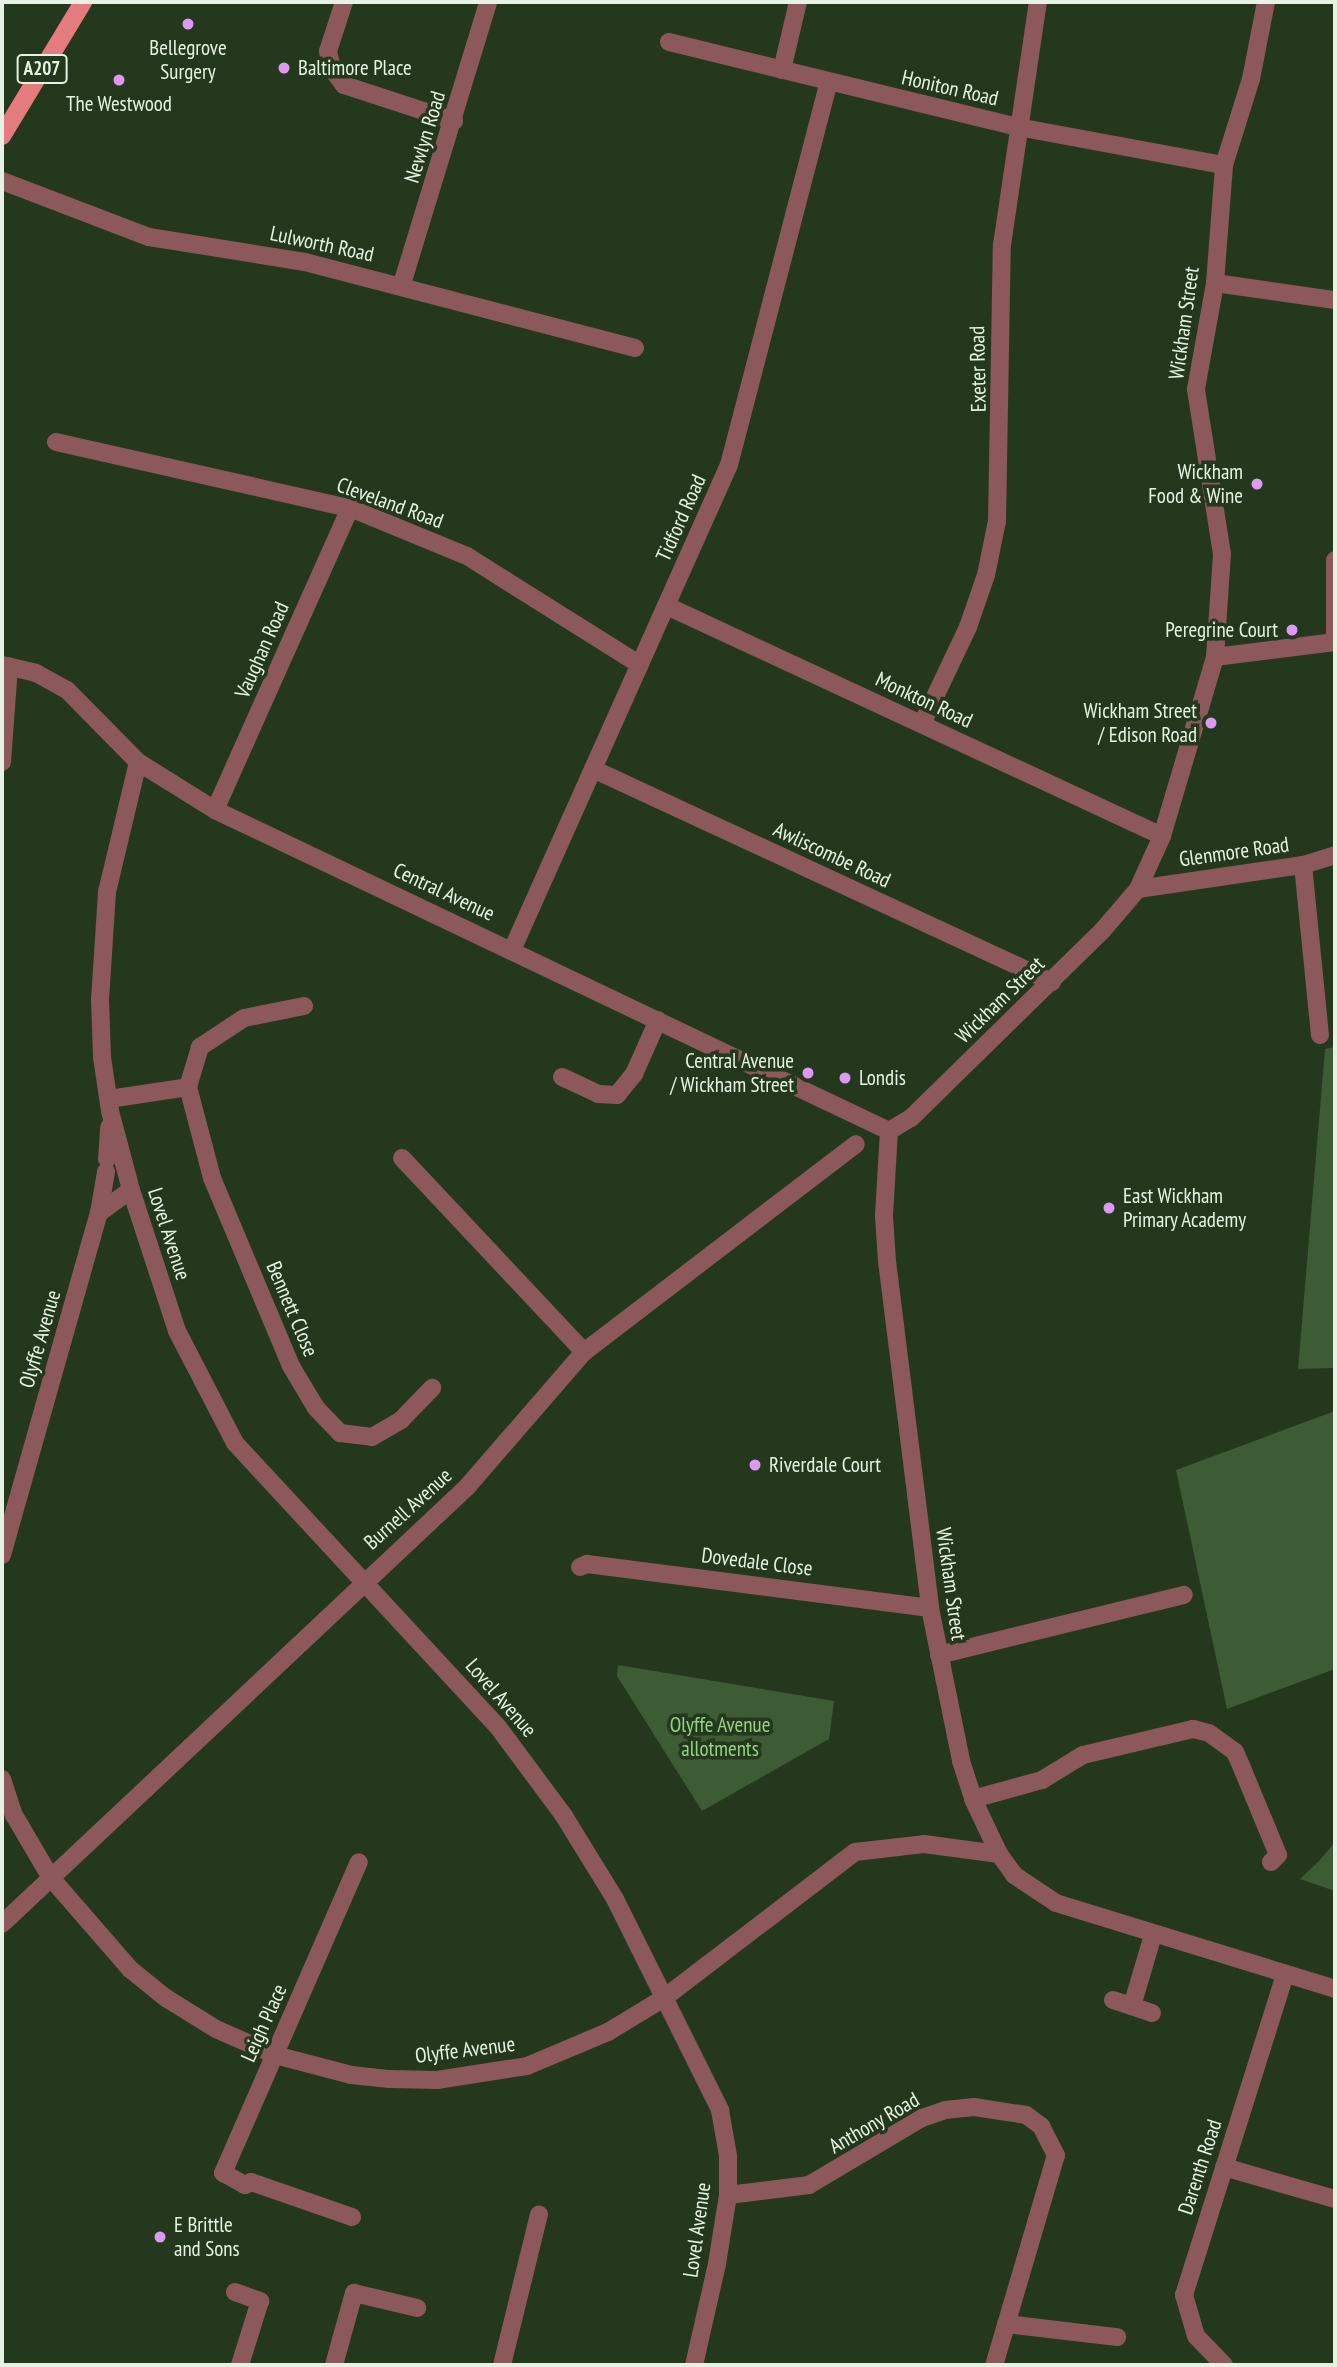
<!DOCTYPE html>
<style>
body{margin:0}
#map{position:relative;width:1337px;height:2367px;overflow:hidden;background:#23381d;font-family:"PT Sans Narrow",sans-serif}
div>[style]{position:absolute}
.green>*{inset:0;background:#3d5b34}
.minor>*{height:18px;margin:-9px;padding:0 9px;transform-origin:9px;border-radius:9px;background:#8c5859}
.major>*{height:18px;margin:-9px;padding:0 9px;transform-origin:9px;border-radius:9px;background:#e47b7f}
.dots>*{width:19px;height:19px;translate:-50% -50%;box-sizing:border-box;border:4px solid #23381d;border-radius:50%}
span{translate:-50% -50%;white-space:nowrap;text-align:center;line-height:1.15;-webkit-text-stroke:7px #23381d;paint-order:stroke}
.shield-label span{padding:2px 5px;background:#23381d;border:2px solid;border-radius:5px;-webkit-text-stroke-width:0}
.shield-label{font-size:19px;color:#e6f3e2;font-weight:700}
.poi-label{font-size:21px;color:#e6f3e2}
.left{translate:0 -50%;text-align:left}
.right{translate:-100% -50%;text-align:right}
.street-label{font-size:21px;color:#e6f3e2}
.park-label{font-size:21px;color:#96d386}
.frame{position:absolute;inset:0;border:4px solid #e6f3e2;pointer-events:none}
</style>
<div id="map">
<div class="green">
<i style="clip-path:polygon(1335px 1047px,1335px 1368px,1298px 1369px,1325px 1049px)"></i>
<i style="clip-path:polygon(1335px 1411px,1335px 1669px,1227px 1709px,1176px 1470px)"></i>
<i style="clip-path:polygon(618px 1665px,834px 1701px,829px 1739px,702px 1811px,617px 1676px)"></i>
<i style="clip-path:polygon(1335px 1842px,1335px 1891px,1300px 1879px,1319px 1861px)"></i>
</div>
<div class="minor">
<i style="left:344px;top:2px;width:52px;rotate:108.1deg"></i>
<i style="left:328px;top:51px;width:18px;rotate:77deg"></i>
<i style="left:332px;top:69px;width:20px;rotate:53deg"></i>
<i style="left:344px;top:85px;width:116px;rotate:18.1deg"></i>
<i style="left:669px;top:42px;width:359px;rotate:13.7deg"></i>
<i style="left:1018px;top:127px;width:209px;rotate:10.5deg"></i>
<i style="left:782px;top:70px;width:70px;rotate:-76.8deg"></i>
<i style="left:2px;top:181px;width:157px;rotate:20.9deg"></i>
<i style="left:149px;top:237px;width:158px;rotate:9.1deg"></i>
<i style="left:305px;top:262px;width:341px;rotate:14.6deg"></i>
<i style="left:1215px;top:283px;width:121px;rotate:8.1deg"></i>
<i style="left:402px;top:284px;width:295px;rotate:-73deg"></i>
<i style="left:56px;top:442px;width:301px;rotate:12.7deg"></i>
<i style="left:350px;top:508px;width:126px;rotate:22.3deg"></i>
<i style="left:467px;top:556px;width:204px;rotate:32.2deg"></i>
<i style="left:667px;top:606px;width:546px;rotate:24.92deg"></i>
<i style="left:1335px;top:642px;width:82px;rotate:-90deg"></i>
<i style="left:1215px;top:657px;width:121px;rotate:-7.1deg"></i>
<i style="left:2px;top:665px;width:35px;rotate:13deg"></i>
<i style="left:36px;top:673px;width:35px;rotate:29deg"></i>
<i style="left:67px;top:690px;width:101px;rotate:45.4deg"></i>
<i style="left:138px;top:762px;width:91px;rotate:31.9deg"></i>
<i style="left:215px;top:810px;width:747px;rotate:25.47deg"></i>
<i style="left:922px;top:724px;width:107px;rotate:-64.6deg"></i>
<i style="left:968px;top:627px;width:55px;rotate:-70.9deg"></i>
<i style="left:986px;top:575px;width:55px;rotate:-78.5deg"></i>
<i style="left:997px;top:521px;width:276px;rotate:-89deg"></i>
<i style="left:1002px;top:245px;width:246px;rotate:-81.6deg"></i>
<i style="left:2px;top:762px;width:96px;rotate:-85.8deg"></i>
<i style="left:138px;top:762px;width:134px;rotate:103.4deg"></i>
<i style="left:107px;top:892px;width:107px;rotate:93.7deg"></i>
<i style="left:100px;top:999px;width:58px;rotate:88deg"></i>
<i style="left:102px;top:1057px;width:55px;rotate:81.6deg"></i>
<i style="left:110px;top:1111px;width:82px;rotate:75.1deg"></i>
<i style="left:131px;top:1190px;width:148px;rotate:71.9deg"></i>
<i style="left:177px;top:1331px;width:126px;rotate:62.6deg"></i>
<i style="left:235px;top:1443px;width:387px;rotate:47.2deg"></i>
<i style="left:498px;top:1727px;width:111px;rotate:53.4deg"></i>
<i style="left:564px;top:1816px;width:97px;rotate:58.4deg"></i>
<i style="left:615px;top:1899px;width:236px;rotate:63.5deg"></i>
<i style="left:720px;top:2110px;width:47px;rotate:80.1deg"></i>
<i style="left:728px;top:2156px;width:39px;rotate:90deg"></i>
<i style="left:728px;top:2195px;width:70px;rotate:99.1deg"></i>
<i style="left:717px;top:2264px;width:104px;rotate:102.8deg"></i>
<i style="left:593px;top:769px;width:506px;rotate:24.89deg"></i>
<i style="left:215px;top:810px;width:331px;rotate:-65.9deg"></i>
<i style="left:1303px;top:865px;width:171px;rotate:84.3deg"></i>
<i style="left:1138px;top:889px;width:167px;rotate:-8.3deg"></i>
<i style="left:1303px;top:865px;width:34px;rotate:-17deg"></i>
<i style="left:512px;top:950px;width:531px;rotate:-65.9deg"></i>
<i style="left:729px;top:465px;width:396px;rotate:-75.4deg"></i>
<i style="left:304px;top:1006px;width:61px;rotate:168.7deg"></i>
<i style="left:244px;top:1018px;width:53px;rotate:146.6deg"></i>
<i style="left:200px;top:1047px;width:42px;rotate:106.7deg"></i>
<i style="left:188px;top:1087px;width:94px;rotate:75.2deg"></i>
<i style="left:212px;top:1178px;width:204px;rotate:67.2deg"></i>
<i style="left:291px;top:1366px;width:49px;rotate:59.2deg"></i>
<i style="left:316px;top:1408px;width:35px;rotate:46deg"></i>
<i style="left:340px;top:1433px;width:32px;rotate:7deg"></i>
<i style="left:372px;top:1437px;width:34px;rotate:-30deg"></i>
<i style="left:401px;top:1420px;width:45px;rotate:-45.9deg"></i>
<i style="left:562px;top:1077px;width:40px;rotate:25deg"></i>
<i style="left:598px;top:1094px;width:19px;rotate:3deg"></i>
<i style="left:617px;top:1095px;width:27px;rotate:-51deg"></i>
<i style="left:634px;top:1074px;width:59px;rotate:-66deg"></i>
<i style="left:109px;top:1099px;width:80px;rotate:-8.6deg"></i>
<i style="left:889px;top:1131px;width:26px;rotate:-31deg"></i>
<i style="left:911px;top:1118px;width:267px;rotate:-44.4deg"></i>
<i style="left:1102px;top:931px;width:55px;rotate:-49.4deg"></i>
<i style="left:1138px;top:889px;width:58px;rotate:-65.6deg"></i>
<i style="left:1162px;top:836px;width:187px;rotate:-73.5deg"></i>
<i style="left:1215px;top:657px;width:103px;rotate:-86.1deg"></i>
<i style="left:1222px;top:554px;width:167px;rotate:-99deg"></i>
<i style="left:1196px;top:389px;width:108px;rotate:-79.8deg"></i>
<i style="left:1215px;top:283px;width:118px;rotate:-85.6deg"></i>
<i style="left:1224px;top:165px;width:90px;rotate:-72.6deg"></i>
<i style="left:1251px;top:79px;width:78px;rotate:-79deg"></i>
<i style="left:889px;top:1131px;width:85px;rotate:93.4deg"></i>
<i style="left:884px;top:1216px;width:45px;rotate:86.2deg"></i>
<i style="left:887px;top:1261px;width:350px;rotate:82.9deg"></i>
<i style="left:930px;top:1608px;width:156px;rotate:78.5deg"></i>
<i style="left:961px;top:1761px;width:40px;rotate:72deg"></i>
<i style="left:973px;top:1799px;width:61px;rotate:64.7deg"></i>
<i style="left:999px;top:1854px;width:26px;rotate:54deg"></i>
<i style="left:1014px;top:1875px;width:50px;rotate:33.7deg"></i>
<i style="left:1056px;top:1903px;width:292px;rotate:17.1deg"></i>
<i style="left:402px;top:1158px;width:266px;rotate:46.8deg"></i>
<i style="left:107px;top:1159px;width:32px;rotate:-86deg"></i>
<i style="left:99px;top:1213px;width:42px;rotate:-80.3deg"></i>
<i style="left:2px;top:1555px;width:355px;rotate:-74.2deg"></i>
<i style="left:99px;top:1213px;width:39px;rotate:-36deg"></i>
<i style="left:580px;top:1567px;width:8px;rotate:-23deg"></i>
<i style="left:587px;top:1564px;width:346px;rotate:7.3deg"></i>
<i style="left:939px;top:1655px;width:252px;rotate:-13.8deg"></i>
<i style="left:2px;top:1779px;width:38px;rotate:72deg"></i>
<i style="left:14px;top:1815px;width:73px;rotate:59.6deg"></i>
<i style="left:51px;top:1878px;width:121px;rotate:49deg"></i>
<i style="left:130px;top:1969px;width:46px;rotate:38.9deg"></i>
<i style="left:166px;top:1998px;width:59px;rotate:31.8deg"></i>
<i style="left:216px;top:2029px;width:64px;rotate:23.8deg"></i>
<i style="left:275px;top:2055px;width:79px;rotate:14.7deg"></i>
<i style="left:351px;top:2075px;width:39px;rotate:6deg"></i>
<i style="left:390px;top:2079px;width:47px;rotate:1.2deg"></i>
<i style="left:437px;top:2080px;width:91px;rotate:-8.8deg"></i>
<i style="left:527px;top:2066px;width:88px;rotate:-22.8deg"></i>
<i style="left:608px;top:2032px;width:66px;rotate:-31.3deg"></i>
<i style="left:664px;top:1998px;width:240px;rotate:-37.4deg"></i>
<i style="left:855px;top:1852px;width:69px;rotate:-6.6deg"></i>
<i style="left:924px;top:1844px;width:76px;rotate:7.6deg"></i>
<i style="left:973px;top:1799px;width:72px;rotate:-15.4deg"></i>
<i style="left:1042px;top:1780px;width:48px;rotate:-31.4deg"></i>
<i style="left:1083px;top:1755px;width:113px;rotate:-13.3deg"></i>
<i style="left:1193px;top:1729px;width:16px;rotate:14deg"></i>
<i style="left:1209px;top:1733px;width:32px;rotate:36deg"></i>
<i style="left:1235px;top:1752px;width:17px;rotate:66deg"></i>
<i style="left:1242px;top:1768px;width:94px;rotate:67.5deg"></i>
<i style="left:1278px;top:1855px;width:10px;rotate:135deg"></i>
<i style="left:2px;top:1924px;width:638px;rotate:-43.22deg"></i>
<i style="left:467px;top:1487px;width:179px;rotate:-49.1deg"></i>
<i style="left:584px;top:1352px;width:342px;rotate:-37.4deg"></i>
<i style="left:1113px;top:2000px;width:20px;rotate:18deg"></i>
<i style="left:1152px;top:2013px;width:21px;rotate:-161deg"></i>
<i style="left:1132px;top:2006px;width:74px;rotate:-73.5deg"></i>
<i style="left:1224px;top:2167px;width:116px;rotate:16.1deg"></i>
<i style="left:728px;top:2195px;width:82px;rotate:-7deg"></i>
<i style="left:809px;top:2185px;width:131px;rotate:-30.7deg"></i>
<i style="left:922px;top:2118px;width:24px;rotate:-19deg"></i>
<i style="left:945px;top:2110px;width:29px;rotate:-6deg"></i>
<i style="left:974px;top:2107px;width:53px;rotate:8.7deg"></i>
<i style="left:1026px;top:2115px;width:19px;rotate:36deg"></i>
<i style="left:1041px;top:2126px;width:33px;rotate:63deg"></i>
<i style="left:1056px;top:2155px;width:219px;rotate:106.4deg"></i>
<i style="left:352px;top:2217px;width:107px;rotate:-160.9deg"></i>
<i style="left:251px;top:2182px;width:7px;rotate:153deg"></i>
<i style="left:245px;top:2185px;width:25px;rotate:-151deg"></i>
<i style="left:223px;top:2173px;width:339px;rotate:-66.4deg"></i>
<i style="left:235px;top:2292px;width:27px;rotate:20deg"></i>
<i style="left:260px;top:2301px;width:67px;rotate:107.4deg"></i>
<i style="left:1006px;top:2324px;width:112px;rotate:6.7deg"></i>
<i style="left:334px;top:2365px;width:75px;rotate:-74.5deg"></i>
<i style="left:354px;top:2293px;width:65px;rotate:13.4deg"></i>
<i style="left:502px;top:2365px;width:155px;rotate:-76.2deg"></i>
<i style="left:1224px;top:2365px;width:40px;rotate:-134deg"></i>
<i style="left:1196px;top:2336px;width:43px;rotate:-106.3deg"></i>
<i style="left:1184px;top:2295px;width:337px;rotate:-72.5deg"></i>
</div>
<div class="major">
<i style="left:2px;top:136px;width:157px;rotate:-58.8deg"></i>
</div>
<div class="dots">
<i style="left:188px;top:24px;background:#df98f2"></i>
<i style="left:284px;top:68px;background:#df98f2"></i>
<i style="left:119px;top:80px;background:#df98f2"></i>
<i style="left:1257px;top:484px;background:#df98f2"></i>
<i style="left:1292px;top:630px;background:#df98f2"></i>
<i style="left:1211px;top:723px;background:#df98f2"></i>
<i style="left:808px;top:1073px;background:#df98f2"></i>
<i style="left:845px;top:1078px;background:#df98f2"></i>
<i style="left:1109px;top:1208px;background:#df98f2"></i>
<i style="left:755px;top:1465px;background:#df98f2"></i>
<i style="left:160px;top:2237px;background:#df98f2"></i>
</div>
<div class="shield-label">
<span style="left:42px;top:69px">A207</span>
</div>
<div class="poi-label">
<span style="left:188px;top:60px">Bellegrove<br>Surgery</span>
<span class="left" style="left:298px;top:68px">Baltimore Place</span>
<span style="left:119px;top:104px">The Westwood</span>
<span class="right" style="left:1243px;top:484px">Wickham<br>Food &amp; Wine</span>
<span class="right" style="left:1278px;top:630px">Peregrine Court</span>
<span class="right" style="left:1197px;top:723px">Wickham Street<br>/ Edison Road</span>
<span class="right" style="left:794px;top:1073px">Central Avenue<br>/ Wickham Street</span>
<span class="left" style="left:859px;top:1078px">Londis</span>
<span class="left" style="left:1123px;top:1208px">East Wickham<br>Primary Academy</span>
<span class="left" style="left:769px;top:1465px">Riverdale Court</span>
<span class="left" style="left:174px;top:2237px">E Brittle<br>and Sons</span>
</div>
<div class="street-label">
<span style="left:950px;top:88px;rotate:13deg">Honiton Road</span>
<span style="left:425px;top:137px;rotate:-73deg">Newlyn Road</span>
<span style="left:322px;top:244px;rotate:12deg">Lulworth Road</span>
<span style="left:1184px;top:323px;rotate:-82deg">Wickham Street</span>
<span style="left:978px;top:369px;rotate:-91deg">Exeter Road</span>
<span style="left:390px;top:503px;rotate:20deg">Cleveland Road</span>
<span style="left:681px;top:518px;rotate:-66deg">Tidford Road</span>
<span style="left:262px;top:650px;rotate:-66deg">Vaughan Road</span>
<span style="left:924px;top:700px;rotate:25deg">Monkton Road</span>
<span style="left:1234px;top:852px;rotate:-8deg">Glenmore Road</span>
<span style="left:832px;top:855px;rotate:25deg">Awliscombe Road</span>
<span style="left:444px;top:892px;rotate:25deg">Central Avenue</span>
<span style="left:1000px;top:1000px;rotate:-44deg">Wickham Street</span>
<span style="left:169px;top:1234px;rotate:72deg">Lovel Avenue</span>
<span style="left:292px;top:1309px;rotate:67deg">Bennett Close</span>
<span style="left:40px;top:1339px;rotate:-74deg">Olyffe Avenue</span>
<span style="left:408px;top:1509px;rotate:-42deg">Burnell Avenue</span>
<span style="left:757px;top:1562px;rotate:7deg">Dovedale Close</span>
<span style="left:951px;top:1584px;rotate:82deg">Wickham Street</span>
<span style="left:501px;top:1698px;rotate:49deg">Lovel Avenue</span>
<span style="left:264px;top:2023px;rotate:-66deg">Leigh Place</span>
<span style="left:465px;top:2050px;rotate:-7deg">Olyffe Avenue</span>
<span style="left:874px;top:2123px;rotate:-30deg">Anthony Road</span>
<span style="left:1200px;top:2167px;rotate:-72deg">Darenth Road</span>
<span style="left:697px;top:2230px;rotate:-82deg">Lovel Avenue</span>
</div>
<div class="park-label">
<span style="left:720px;top:1737px">Olyffe Avenue<br>allotments</span>
</div>
<div class="frame"></div>
</div>
